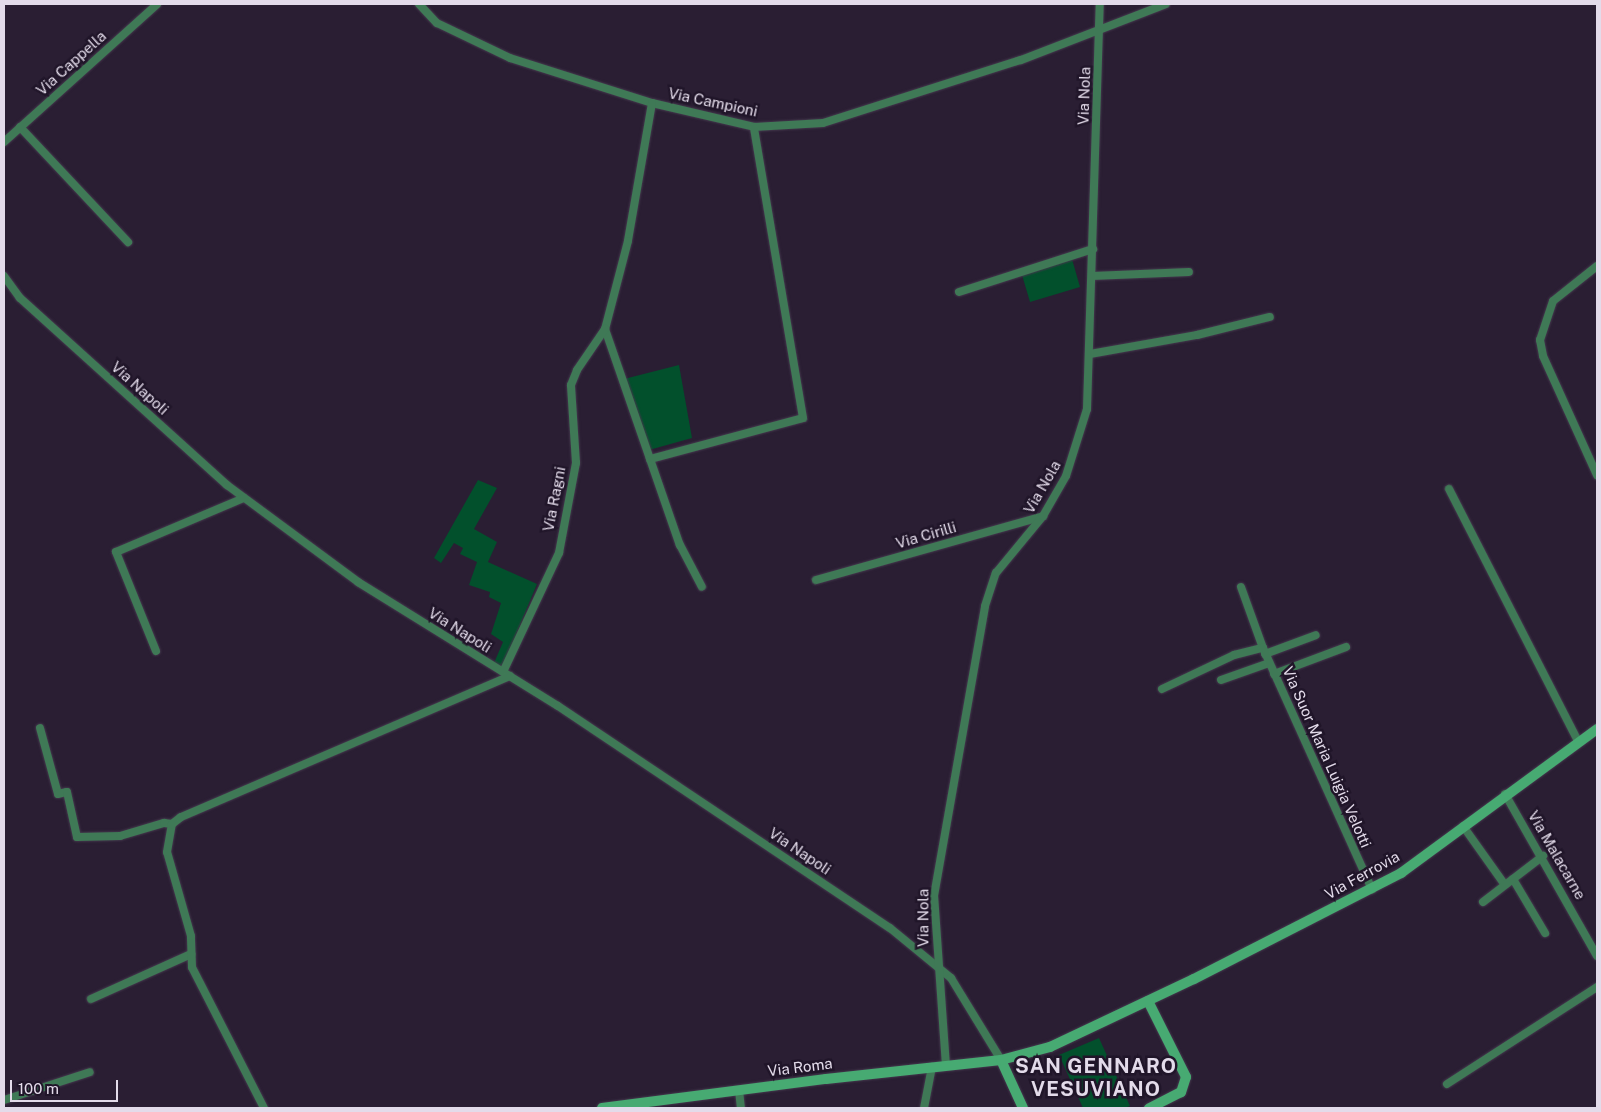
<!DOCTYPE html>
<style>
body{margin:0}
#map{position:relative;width:1601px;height:1112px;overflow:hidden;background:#2a1e33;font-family:"Public Sans",sans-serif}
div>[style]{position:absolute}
.green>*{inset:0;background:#02502c}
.roads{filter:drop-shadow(0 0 1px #44384d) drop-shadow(0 0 1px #44384d)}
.minor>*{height:8px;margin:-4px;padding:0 4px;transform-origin:4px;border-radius:4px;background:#3f7956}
.secondary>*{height:10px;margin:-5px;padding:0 5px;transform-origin:5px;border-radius:5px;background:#47aa72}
span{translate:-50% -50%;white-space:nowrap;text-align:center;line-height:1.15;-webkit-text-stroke:5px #201529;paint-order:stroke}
.street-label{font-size:15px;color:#e3dbea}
.district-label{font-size:20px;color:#e3dbea;font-weight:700;letter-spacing:1px}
.frame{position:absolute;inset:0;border:5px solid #e3dbea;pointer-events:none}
.scale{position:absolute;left:10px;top:1080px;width:108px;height:22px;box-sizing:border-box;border:2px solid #e3dbea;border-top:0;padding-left:6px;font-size:15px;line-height:18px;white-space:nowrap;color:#e3dbea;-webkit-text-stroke:4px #201529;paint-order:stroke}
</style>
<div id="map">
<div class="green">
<i style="clip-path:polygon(1072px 259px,1080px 287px,1030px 302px,1022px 275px)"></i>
<i style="clip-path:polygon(679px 365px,692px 438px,649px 450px,624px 379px)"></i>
<i style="clip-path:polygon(478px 480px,497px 488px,474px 529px,497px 542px,488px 562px,537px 584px,502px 668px,494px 663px,503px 642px,491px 634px,501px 603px,489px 597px,490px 592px,469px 585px,477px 562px,460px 554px,463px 548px,454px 543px,441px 563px,434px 558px)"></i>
<i style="clip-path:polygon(1099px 1038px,1130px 1106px,1124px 1108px,1083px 1108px,1059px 1055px)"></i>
</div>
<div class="roads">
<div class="minor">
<i style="left:419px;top:4px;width:26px;rotate:47deg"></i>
<i style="left:437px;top:23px;width:81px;rotate:25.6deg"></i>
<i style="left:510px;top:58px;width:149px;rotate:17.6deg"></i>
<i style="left:652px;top:103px;width:105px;rotate:13.2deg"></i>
<i style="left:754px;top:127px;width:69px;rotate:-3.3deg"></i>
<i style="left:823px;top:123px;width:208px;rotate:-17.7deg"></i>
<i style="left:1021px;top:60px;width:155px;rotate:-21.1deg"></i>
<i style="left:652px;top:103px;width:140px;rotate:99.9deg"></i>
<i style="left:628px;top:241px;width:91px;rotate:104.6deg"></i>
<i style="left:605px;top:329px;width:229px;rotate:70.9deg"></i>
<i style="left:680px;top:545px;width:47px;rotate:62.4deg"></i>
<i style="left:20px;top:127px;width:158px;rotate:46.8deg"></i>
<i style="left:4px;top:142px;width:206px;rotate:-42deg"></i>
<i style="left:1597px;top:266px;width:56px;rotate:141.5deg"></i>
<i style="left:1553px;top:301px;width:41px;rotate:108.4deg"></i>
<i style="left:1540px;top:340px;width:16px;rotate:79deg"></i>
<i style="left:1543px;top:356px;width:131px;rotate:65.6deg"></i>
<i style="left:4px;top:276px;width:27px;rotate:54deg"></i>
<i style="left:20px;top:298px;width:279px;rotate:42.1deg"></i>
<i style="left:227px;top:485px;width:163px;rotate:36.5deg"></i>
<i style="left:358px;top:582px;width:235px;rotate:31.8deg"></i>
<i style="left:558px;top:706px;width:399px;rotate:33.8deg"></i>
<i style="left:890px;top:928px;width:79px;rotate:39.3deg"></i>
<i style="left:951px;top:978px;width:96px;rotate:58.6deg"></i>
<i style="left:1092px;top:276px;width:97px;rotate:-2.4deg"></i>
<i style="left:959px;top:292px;width:141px;rotate:-17.8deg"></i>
<i style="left:1090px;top:354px;width:109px;rotate:-10.1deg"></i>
<i style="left:1197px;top:335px;width:75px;rotate:-13.9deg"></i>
<i style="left:650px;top:459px;width:158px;rotate:-15deg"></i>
<i style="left:803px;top:418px;width:295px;rotate:-99.6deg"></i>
<i style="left:1449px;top:489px;width:285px;rotate:62.9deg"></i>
<i style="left:816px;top:580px;width:236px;rotate:-15.7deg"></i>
<i style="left:1241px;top:587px;width:65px;rotate:70.2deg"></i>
<i style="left:156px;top:651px;width:107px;rotate:-112deg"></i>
<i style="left:116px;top:552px;width:139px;rotate:-22.9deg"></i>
<i style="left:1265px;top:654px;width:54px;rotate:-20.4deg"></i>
<i style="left:503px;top:672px;width:132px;rotate:-64.8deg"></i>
<i style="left:559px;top:553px;width:92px;rotate:-79.3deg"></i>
<i style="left:576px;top:463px;width:78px;rotate:-93.7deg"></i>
<i style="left:571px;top:385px;width:16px;rotate:-68deg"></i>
<i style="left:577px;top:370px;width:50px;rotate:-55.7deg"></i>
<i style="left:1274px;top:674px;width:77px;rotate:-20.6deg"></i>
<i style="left:1221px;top:680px;width:51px;rotate:-19.5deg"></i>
<i style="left:1162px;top:689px;width:80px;rotate:-25.3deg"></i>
<i style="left:1234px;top:655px;width:30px;rotate:-14deg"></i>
<i style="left:1263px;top:648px;width:265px;rotate:65.7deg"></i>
<i style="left:40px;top:728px;width:68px;rotate:74.7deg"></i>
<i style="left:58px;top:794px;width:9px;rotate:-13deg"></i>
<i style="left:67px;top:792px;width:46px;rotate:77.5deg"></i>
<i style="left:77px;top:837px;width:43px;rotate:-1.3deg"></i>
<i style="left:120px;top:836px;width:46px;rotate:-16.5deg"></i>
<i style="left:164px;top:823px;width:8px;rotate:7deg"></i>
<i style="left:1505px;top:794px;width:186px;rotate:60.4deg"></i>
<i style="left:1463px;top:826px;width:72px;rotate:54.6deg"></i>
<i style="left:1513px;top:879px;width:63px;rotate:59.3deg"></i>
<i style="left:1483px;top:902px;width:76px;rotate:-37.5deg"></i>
<i style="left:91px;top:999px;width:110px;rotate:-24.2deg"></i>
<i style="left:946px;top:1066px;width:170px;rotate:-94deg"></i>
<i style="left:934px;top:896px;width:294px;rotate:-80deg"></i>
<i style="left:985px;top:606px;width:35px;rotate:-72deg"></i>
<i style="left:996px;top:573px;width:74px;rotate:-50.5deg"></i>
<i style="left:1043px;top:516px;width:46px;rotate:-60.1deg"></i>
<i style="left:1066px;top:476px;width:70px;rotate:-72.6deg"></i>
<i style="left:1087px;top:409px;width:405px;rotate:-88.2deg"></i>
<i style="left:1447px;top:1084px;width:179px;rotate:-32.9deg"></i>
<i style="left:739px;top:1090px;width:18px;rotate:84deg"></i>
<i style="left:4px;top:1100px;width:90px;rotate:-18deg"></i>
<i style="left:264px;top:1108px;width:158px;rotate:-117.1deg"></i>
<i style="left:192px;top:967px;width:31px;rotate:-92deg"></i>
<i style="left:191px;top:936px;width:87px;rotate:-105.9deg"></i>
<i style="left:167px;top:852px;width:28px;rotate:-80deg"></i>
<i style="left:172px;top:824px;width:11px;rotate:-38deg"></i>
<i style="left:181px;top:817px;width:358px;rotate:-23.2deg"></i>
<i style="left:924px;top:1108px;width:42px;rotate:-79deg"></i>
</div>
<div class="secondary">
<i style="left:1148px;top:1001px;width:85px;rotate:63.4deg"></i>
<i style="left:1186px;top:1077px;width:16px;rotate:108deg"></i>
<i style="left:1181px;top:1092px;width:36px;rotate:153deg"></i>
<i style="left:1001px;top:1060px;width:53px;rotate:65.4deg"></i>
<i style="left:602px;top:1108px;width:226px;rotate:-7.4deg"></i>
<i style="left:826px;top:1079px;width:176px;rotate:-6.2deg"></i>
<i style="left:1001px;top:1060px;width:51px;rotate:-14.9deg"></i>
<i style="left:1050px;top:1047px;width:159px;rotate:-25.3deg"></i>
<i style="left:1194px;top:979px;width:233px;rotate:-27.1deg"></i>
<i style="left:1401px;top:873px;width:243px;rotate:-36.3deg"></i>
</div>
</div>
<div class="street-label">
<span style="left:71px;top:63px;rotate:-42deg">Via Cappella</span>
<span style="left:1084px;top:96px;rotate:-88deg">Via Nola</span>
<span style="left:713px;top:102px;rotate:12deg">Via Campioni</span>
<span style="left:140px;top:388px;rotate:42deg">Via Napoli</span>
<span style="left:1042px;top:487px;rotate:-60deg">Via Nola</span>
<span style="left:554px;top:499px;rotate:-79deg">Via Ragni</span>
<span style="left:926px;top:535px;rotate:-16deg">Via Cirilli</span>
<span style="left:460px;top:630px;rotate:32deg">Via Napoli</span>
<span style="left:1327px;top:757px;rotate:66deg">Via Suor Maria Luigia Velotti</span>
<span style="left:800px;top:851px;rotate:34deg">Via Napoli</span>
<span style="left:1557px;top:855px;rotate:60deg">Via Malacarne</span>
<span style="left:1362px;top:875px;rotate:-29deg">Via Ferrovia</span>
<span style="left:923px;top:918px;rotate:-90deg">Via Nola</span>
<span style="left:800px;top:1067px;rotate:-7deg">Via Roma</span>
</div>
<div class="district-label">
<span style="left:1096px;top:1078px">SAN GENNARO<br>VESUVIANO</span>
</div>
<div class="frame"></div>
<div class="scale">100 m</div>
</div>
